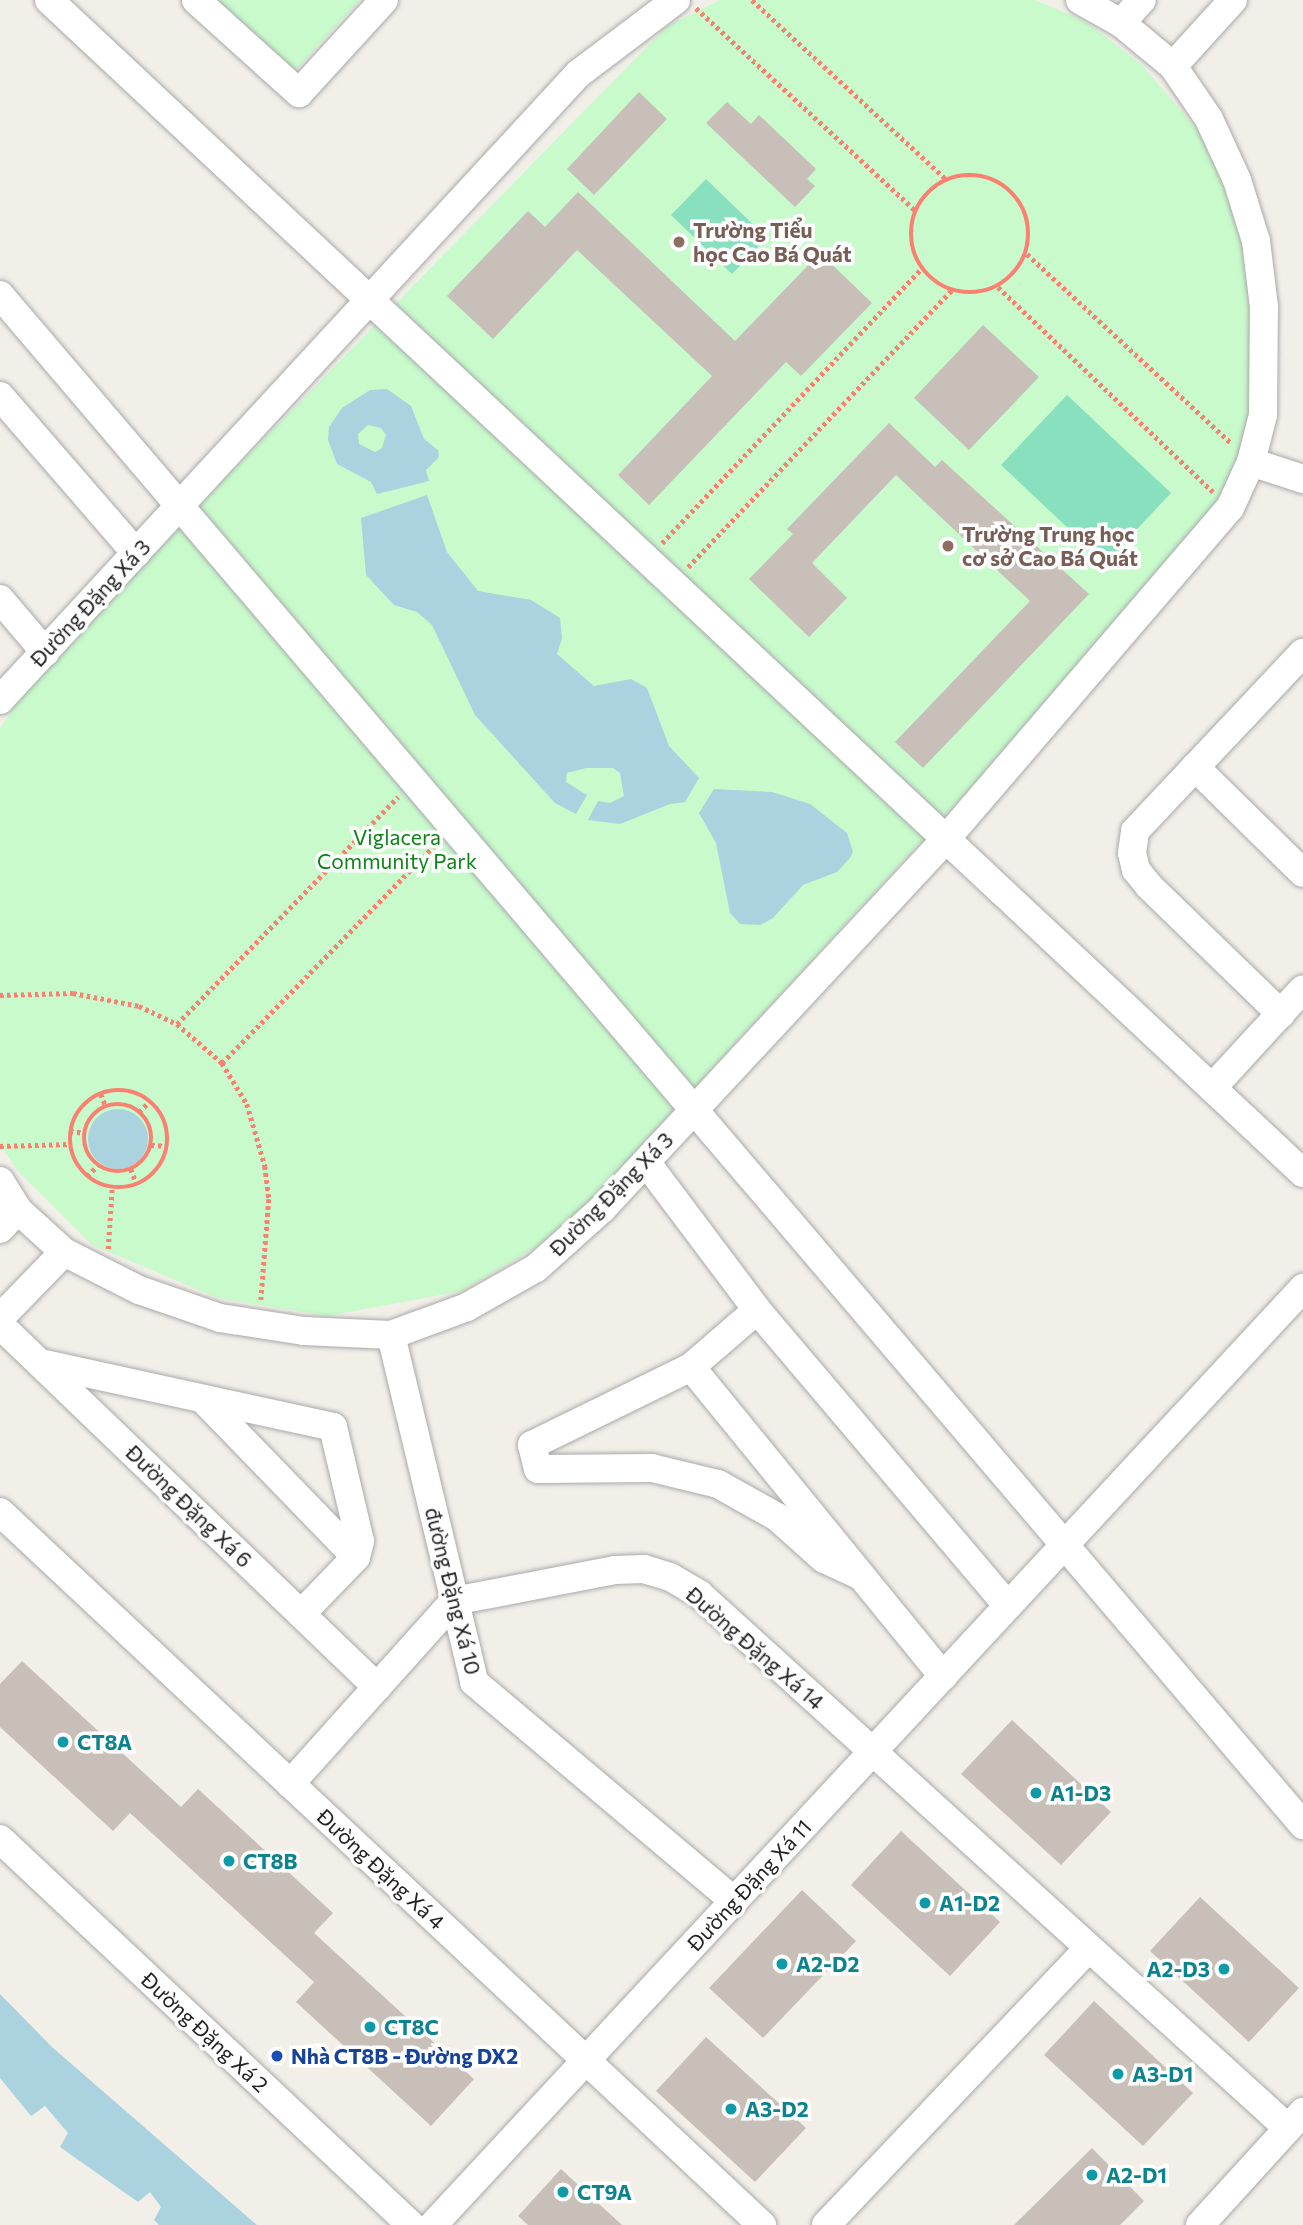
<!DOCTYPE html>
<meta charset="utf-8">
<style>
body{margin:0}
#map{position:relative;width:1303px;height:2225px;overflow:hidden;background:#f2efe9;font-family:Commissioner,sans-serif}
div>[style]{position:absolute}
.park>*{inset:0;background:#c8facc}
.pitch>*{inset:0;background:#88e0be}
.water>*{inset:0;background:#aad3df}
.round{border-radius:50%}
.building>*{inset:0;background:#c7bfb8}
.path>*{height:4.5px;margin-top:-2.25px;transform-origin:0;background:repeating-linear-gradient(90deg,#fa8072 0 3.5px,transparent 0 7px)}
.path>.ring{margin:-2.25px;padding:0;box-sizing:content-box;background:none;border:4.5px solid #fa8072;border-radius:50%}
.roads{filter:drop-shadow(0 0 2px #a9a9a9) drop-shadow(0 0 2px #a9a9a9)}
.minor>*{height:28px;margin:-14px;padding:0 14px;transform-origin:14px;border-radius:14px;background:#fff}
.dots>*{width:19px;height:19px;translate:-50% -50%;box-sizing:border-box;border:4px solid #fff;border-radius:50%}
span{translate:-50% -50%;white-space:nowrap;text-align:center;line-height:1.15;-webkit-text-stroke:7px #fff;paint-order:stroke}
.education-label{font-size:21px;color:#785e54;font-weight:700}
.left{translate:0 -50%;text-align:left}
.street-label{font-size:21px;color:#222}
.park-label{font-size:21px;color:#0c8416}
.culture-label{font-size:21px;color:#0d838f;font-weight:700}
.right{translate:-100% -50%;text-align:right}
.transit-label{font-size:21px;color:#164399;font-weight:700}
</style>
<div id="map">
<div class="park">
<i style="clip-path:polygon(213px 0,360px 0,293px 73px)"></i>
<i style="clip-path:polygon(720px 0,1035px 0,1085px 21px,1141px 64px,1195px 127px,1236px 191px,1257px 286px,1257px 412px,1228px 508px,563px 1231px,462px 1291px,327px 1316px,218px 1298px,92px 1245px,17px 1170px,0 1145px,0 729px,35px 673px,667px 26px)"></i>
</div>
<div class="pitch">
<i style="clip-path:polygon(706px 179px,767px 238px,732px 274px,671px 215px)"></i>
<i style="clip-path:polygon(1067px 395px,1171px 493px,1105px 563px,1001px 465px)"></i>
</div>
<div class="water">
<i style="clip-path:polygon(evenodd,387px 389px,411px 406px,424px 439px,438px 450px,439px 457px,426px 470px,429px 481px,377px 494px,371px 482px,337px 464px,328px 440px,329px 427px,342px 408px,370px 390px,387px 389px,368px 425px,381px 428px,386px 435px,382px 448px,375px 452px,359px 444px,358px 434px,368px 425px)"></i>
<i style="clip-path:polygon(427px 495px,447px 552px,478px 591px,531px 600px,560px 618px,562px 638px,557px 654px,594px 686px,631px 679px,647px 688px,669px 746px,699px 778px,685px 802px,670px 804px,620px 824px,588px 820px,598px 801px,610px 803px,624px 796px,620px 773px,613px 768px,586px 768px,567px 773px,566px 782px,587px 795px,576px 814px,555px 803px,475px 715px,432px 625px,417px 612px,394px 605px,366px 575px,361px 518px)"></i>
<i style="clip-path:polygon(714px 789px,772px 792px,810px 804px,847px 833px,853px 852px,850px 858px,837px 872px,803px 885px,773px 918px,760px 925px,740px 924px,730px 913px,716px 843px,699px 813px)"></i>
<i class="round" style="left:88px;top:1109px;width:60px;height:60px"></i>
<i style="clip-path:polygon(0 1994px,52px 2047px,257px 2225px,159px 2225px,154px 2220px,161px 2207px,150px 2192px,138px 2202px,60px 2147px,68px 2133px,45px 2106px,31px 2116px,0 2078px)"></i>
</div>
<div class="building">
<i style="clip-path:polygon(639px 92px,667px 119px,594px 195px,567px 169px)"></i>
<i style="clip-path:polygon(727px 102px,751px 124px,759px 115px,816px 169px,807px 179px,815px 186px,795px 207px,706px 123px)"></i>
<i style="clip-path:polygon(578px 192px,735px 341px,820px 253px,872px 303px,801px 376px,786px 362px,649px 505px,618px 475px,712px 376px,577px 250px,493px 339px,447px 296px,528px 211px,545px 227px)"></i>
<i style="clip-path:polygon(983px 325px,1039px 377px,969px 450px,914px 398px)"></i>
<i style="clip-path:polygon(889px 423px,935px 467px,942px 460px,1089px 594px,923px 768px,895px 742px,1030px 601px,896px 475px,812px 563px,847px 598px,809px 637px,749px 579px,793px 534px,787px 529px)"></i>
<i style="clip-path:polygon(22px 1661px,181px 1807px,198px 1789px,333px 1913px,314px 1933px,474px 2079px,431px 2126px,296px 2002px,314px 1982px,130px 1813px,113px 1831px,0 1727px,0 1684px)"></i>
<i style="clip-path:polygon(1012px 1720px,1111px 1812px,1061px 1865px,961px 1774px)"></i>
<i style="clip-path:polygon(901px 1831px,1000px 1922px,950px 1976px,851px 1885px)"></i>
<i style="clip-path:polygon(802px 1890px,856px 1941px,763px 2038px,709px 1988px)"></i>
<i style="clip-path:polygon(1200px 1897px,1299px 1988px,1249px 2042px,1150px 1951px)"></i>
<i style="clip-path:polygon(1094px 2001px,1193px 2093px,1143px 2146px,1044px 2055px)"></i>
<i style="clip-path:polygon(706px 2037px,806px 2128px,755px 2182px,656px 2091px)"></i>
<i style="clip-path:polygon(1092px 2148px,1144px 2201px,1120px 2225px,1014px 2225px)"></i>
<i style="clip-path:polygon(561px 2169px,622px 2225px,528px 2225px,518px 2216px)"></i>
</div>
<div class="path">
<i style="left:752px;top:0;width:264px;rotate:42.7deg"></i>
<i style="left:696px;top:8px;width:299px;rotate:42.7deg"></i>
<i class="ring" style="left:911px;top:175px;width:113.5px;height:113.5px"></i>
<i style="left:1027px;top:254px;width:277px;rotate:42.8deg"></i>
<i style="left:998px;top:287px;width:297px;rotate:43.6deg"></i>
<i style="left:662px;top:543px;width:377px;rotate:-46.6deg"></i>
<i style="left:688px;top:567px;width:383px;rotate:-46.4deg"></i>
<i style="left:0;top:995px;width:73px;rotate:-1.6deg"></i>
<i style="left:73px;top:993px;width:67px;rotate:11.1deg"></i>
<i style="left:139px;top:1006px;width:42px;rotate:25.3deg"></i>
<i style="left:177px;top:1024px;width:60px;rotate:40.9deg"></i>
<i style="left:222px;top:1063px;width:48px;rotate:58.6deg"></i>
<i style="left:247px;top:1104px;width:65px;rotate:73.8deg"></i>
<i style="left:265px;top:1166px;width:33px;rotate:83deg"></i>
<i style="left:269px;top:1199px;width:101px;rotate:94.5deg"></i>
<i style="left:177px;top:1024px;width:317px;rotate:-45.8deg"></i>
<i style="left:222px;top:1063px;width:308px;rotate:-45.7deg"></i>
<i class="ring" style="left:70px;top:1090px;width:93.5px;height:93.5px"></i>
<i style="left:101px;top:1094px;width:14px;rotate:69deg"></i>
<i class="ring" style="left:84px;top:1104px;width:63.5px;height:63.5px"></i>
<i style="left:139px;top:1112px;width:16px;rotate:-45deg"></i>
<i style="left:70px;top:1131px;width:15px;rotate:8deg"></i>
<i style="left:151px;top:1145px;width:17px;rotate:3deg"></i>
<i style="left:0;top:1146px;width:70px;rotate:-1.6deg"></i>
<i style="left:131px;top:1169px;width:17px;rotate:69deg"></i>
<i style="left:87px;top:1176px;width:16px;rotate:-45deg"></i>
<i style="left:108px;top:1249px;width:62px;rotate:-86.3deg"></i>
</div>
<div class="roads">
<div class="minor">
<i style="left:49px;top:0;width:1717px;rotate:43.09deg"></i>
<i style="left:196px;top:0;width:139px;rotate:42.1deg"></i>
<i style="left:299px;top:93px;width:126px;rotate:-47.6deg"></i>
<i style="left:1121px;top:23px;width:31px;rotate:-48deg"></i>
<i style="left:1173px;top:66px;width:89px;rotate:-47.7deg"></i>
<i style="left:0;top:295px;width:2010px;rotate:49.58deg"></i>
<i style="left:0;top:396px;width:208px;rotate:49.1deg"></i>
<i style="left:1251px;top:462px;width:55px;rotate:18.1deg"></i>
<i style="left:0;top:599px;width:70px;rotate:49.7deg"></i>
<i style="left:0;top:700px;width:852px;rotate:-47.28deg"></i>
<i style="left:578px;top:74px;width:123px;rotate:-37.1deg"></i>
<i style="left:1195px;top:767px;width:151px;rotate:44.5deg"></i>
<i style="left:1281px;top:1014px;width:184px;rotate:-135.9deg"></i>
<i style="left:1149px;top:886px;width:21px;rotate:-129deg"></i>
<i style="left:1136px;top:870px;width:17px;rotate:-103deg"></i>
<i style="left:1132px;top:853px;width:22px;rotate:-82deg"></i>
<i style="left:1135px;top:831px;width:245px;rotate:-46.7deg"></i>
<i style="left:1212px;top:1088px;width:134px;rotate:-47.4deg"></i>
<i style="left:646px;top:1162px;width:185px;rotate:53.1deg"></i>
<i style="left:757px;top:1310px;width:388px;rotate:49.7deg"></i>
<i style="left:0;top:1181px;width:34px;rotate:58deg"></i>
<i style="left:18px;top:1210px;width:62px;rotate:42.4deg"></i>
<i style="left:64px;top:1252px;width:84px;rotate:26.9deg"></i>
<i style="left:139px;top:1290px;width:86px;rotate:19.1deg"></i>
<i style="left:220px;top:1318px;width:85px;rotate:8.8deg"></i>
<i style="left:304px;top:1331px;width:87px;rotate:2.6deg"></i>
<i style="left:391px;top:1335px;width:81px;rotate:-20.2deg"></i>
<i style="left:467px;top:1307px;width:79px;rotate:-29.5deg"></i>
<i style="left:536px;top:1268px;width:89px;rotate:-41.8deg"></i>
<i style="left:602px;top:1209px;width:505px;rotate:-47.09deg"></i>
<i style="left:946px;top:839px;width:436px;rotate:-49.4deg"></i>
<i style="left:1230px;top:508px;width:51px;rotate:-65.5deg"></i>
<i style="left:1251px;top:462px;width:49px;rotate:-75.7deg"></i>
<i style="left:1263px;top:415px;width:108px;rotate:-89.5deg"></i>
<i style="left:1264px;top:307px;width:66px;rotate:-96.9deg"></i>
<i style="left:1256px;top:241px;width:64px;rotate:-107.3deg"></i>
<i style="left:1237px;top:180px;width:67px;rotate:-114.7deg"></i>
<i style="left:1209px;top:119px;width:64px;rotate:-124.2deg"></i>
<i style="left:1173px;top:66px;width:67px;rotate:-140.4deg"></i>
<i style="left:1121px;top:23px;width:47px;rotate:-150.7deg"></i>
<i style="left:0;top:1229px;width:26px;rotate:-47deg"></i>
<i style="left:0;top:1318px;width:92px;rotate:-45.9deg"></i>
<i style="left:0;top:1325px;width:523px;rotate:43.84deg"></i>
<i style="left:391px;top:1335px;width:357px;rotate:76.5deg"></i>
<i style="left:474px;top:1682px;width:340px;rotate:40.1deg"></i>
<i style="left:40px;top:1363px;width:300px;rotate:12.3deg"></i>
<i style="left:333px;top:1427px;width:117px;rotate:76.7deg"></i>
<i style="left:360px;top:1541px;width:16px;rotate:104deg"></i>
<i style="left:356px;top:1557px;width:220px;rotate:-134.1deg"></i>
<i style="left:691px;top:1367px;width:87px;rotate:-40.8deg"></i>
<i style="left:0;top:1512px;width:1044px;rotate:43.1deg"></i>
<i style="left:859px;top:1575px;width:38px;rotate:-155deg"></i>
<i style="left:824px;top:1559px;width:63px;rotate:-138.2deg"></i>
<i style="left:777px;top:1517px;width:68px;rotate:-150.8deg"></i>
<i style="left:718px;top:1484px;width:68px;rotate:-166.4deg"></i>
<i style="left:652px;top:1468px;width:114px;rotate:179.5deg"></i>
<i style="left:538px;top:1469px;width:25px;rotate:-104deg"></i>
<i style="left:532px;top:1445px;width:177px;rotate:-26.1deg"></i>
<i style="left:691px;top:1367px;width:399px;rotate:50.8deg"></i>
<i style="left:301px;top:1614px;width:79px;rotate:-46deg"></i>
<i style="left:290px;top:1784px;width:246px;rotate:-48.1deg"></i>
<i style="left:454px;top:1601px;width:164px;rotate:-10.9deg"></i>
<i style="left:615px;top:1570px;width:29px;rotate:-2deg"></i>
<i style="left:644px;top:1569px;width:27px;rotate:17deg"></i>
<i style="left:670px;top:1577px;width:34px;rotate:30deg"></i>
<i style="left:699px;top:1594px;width:795px;rotate:42.2deg"></i>
<i style="left:0;top:1839px;width:564px;rotate:43.2deg"></i>
<i style="left:433px;top:2225px;width:1279px;rotate:-47.12deg"></i>
<i style="left:826px;top:2225px;width:382px;rotate:-46.5deg"></i>
<i style="left:1200px;top:2225px;width:153px;rotate:-47.7deg"></i>
</div>
</div>
<div class="dots">
<i style="left:679px;top:242px;background:#8d6e63"></i>
<i style="left:948px;top:546px;background:#8d6e63"></i>
<i style="left:63px;top:1742px;background:#0f9aa8"></i>
<i style="left:1036px;top:1793px;background:#0f9aa8"></i>
<i style="left:229px;top:1861px;background:#0f9aa8"></i>
<i style="left:925px;top:1903px;background:#0f9aa8"></i>
<i style="left:782px;top:1964px;background:#0f9aa8"></i>
<i style="left:1224px;top:1969px;background:#0f9aa8"></i>
<i style="left:370px;top:2027px;background:#0f9aa8"></i>
<i style="left:277px;top:2056px;background:#1a4fb4"></i>
<i style="left:1118px;top:2074px;background:#0f9aa8"></i>
<i style="left:731px;top:2109px;background:#0f9aa8"></i>
<i style="left:1092px;top:2175px;background:#0f9aa8"></i>
<i style="left:563px;top:2192px;background:#0f9aa8"></i>
</div>
<div class="education-label">
<span class="left" style="left:693px;top:242px">Trường Tiểu<br>học Cao Bá Quát</span>
<span class="left" style="left:962px;top:546px">Trường Trung học<br>cơ sở Cao Bá Quát</span>
</div>
<div class="street-label">
<span style="left:90px;top:603px;rotate:-47deg">Đường Đặng Xá 3</span>
<span style="left:611px;top:1194px;rotate:-45deg">Đường Đặng Xá 3</span>
<span style="left:189px;top:1506px;rotate:44deg">Đường Đặng Xá 6</span>
<span style="left:453px;top:1591px;rotate:76deg">đường Đặng Xá 10</span>
<span style="left:755px;top:1648px;rotate:41deg">Đường Đặng Xá 14</span>
<span style="left:381px;top:1869px;rotate:43deg">Đường Đặng Xá 4</span>
<span style="left:749px;top:1885px;rotate:-47deg">Đường Đặng Xá 11</span>
<span style="left:205px;top:2032px;rotate:43deg">Đường Đặng Xá 2</span>
</div>
<div class="park-label">
<span style="left:397px;top:849px">Viglacera<br>Community Park</span>
</div>
<div class="culture-label">
<span class="left" style="left:77px;top:1742px">CT8A</span>
<span class="left" style="left:1050px;top:1793px">A1-D3</span>
<span class="left" style="left:243px;top:1861px">CT8B</span>
<span class="left" style="left:939px;top:1903px">A1-D2</span>
<span class="left" style="left:796px;top:1964px">A2-D2</span>
<span class="right" style="left:1210px;top:1969px">A2-D3</span>
<span class="left" style="left:384px;top:2027px">CT8C</span>
<span class="left" style="left:1132px;top:2074px">A3-D1</span>
<span class="left" style="left:745px;top:2109px">A3-D2</span>
<span class="left" style="left:1106px;top:2175px">A2-D1</span>
<span class="left" style="left:577px;top:2192px">CT9A</span>
</div>
<div class="transit-label">
<span class="left" style="left:291px;top:2056px">Nhà CT8B - Đường DX2</span>
</div>
</div>
